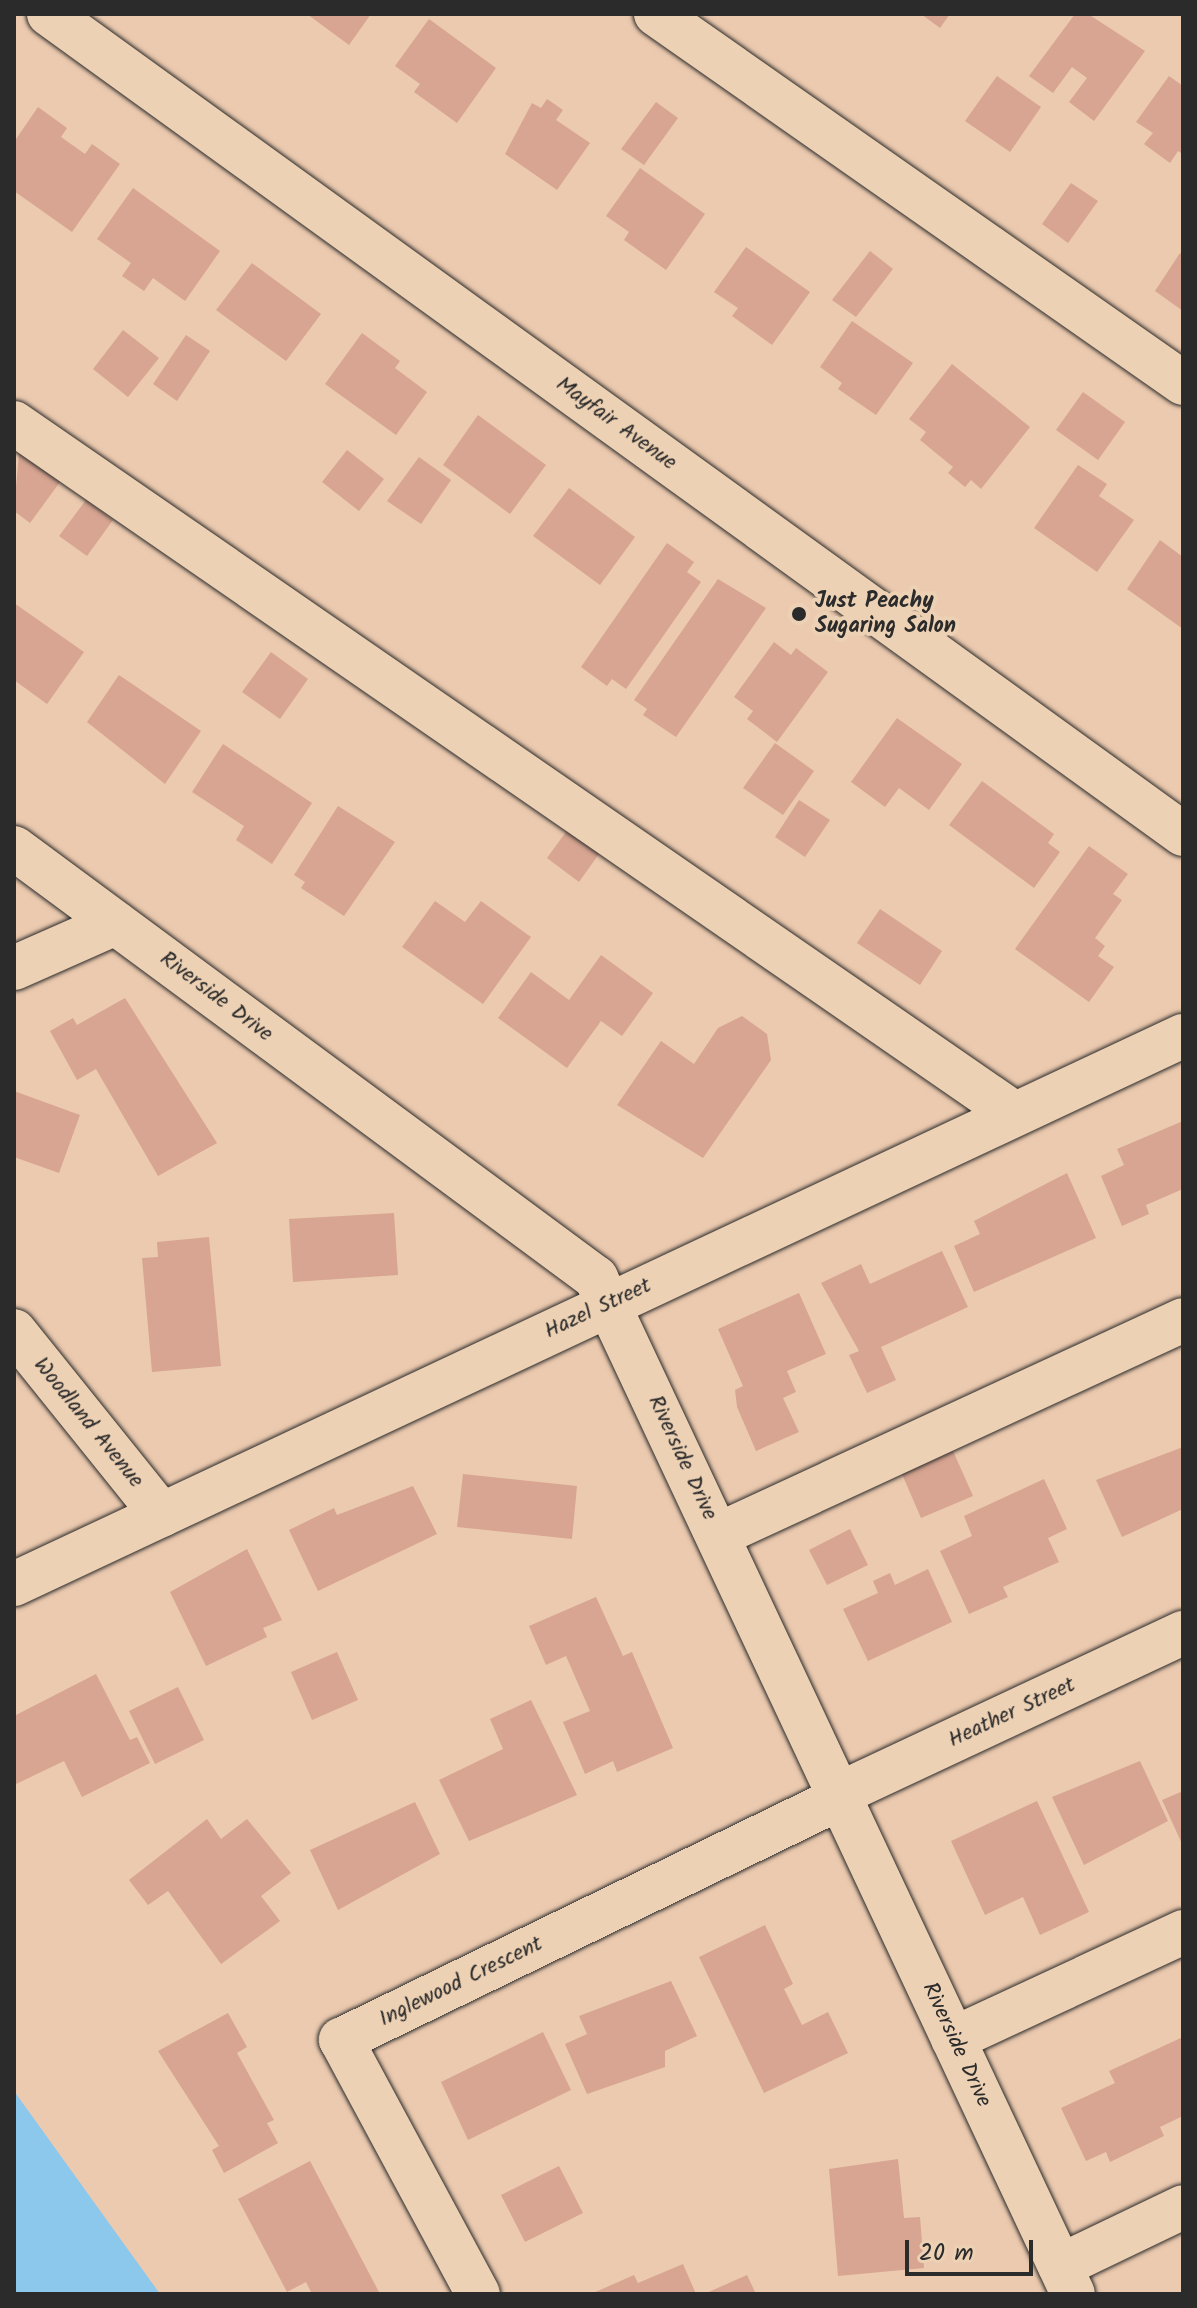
<!DOCTYPE html>
<style>
body{margin:0}
#map{position:relative;width:1197px;height:2308px;overflow:hidden;background:#eccaaf;font-family:Kalam,sans-serif}
div>[style]{position:absolute}
.water>*{inset:0;background:#8cc7ec}
.building>*{inset:0;background:#d7a591}
.roads{filter:drop-shadow(0 0 2px #2b2b2b) drop-shadow(0 0 2px #2b2b2b)}
.minor>*{height:44px;margin:-22px;padding:0 22px;transform-origin:22px;border-radius:22px;background:#edd1b4}
.dots>*{width:22px;height:22px;translate:-50% -50%;box-sizing:border-box;border:4px solid #edd1b4;border-radius:50%}
span{translate:-50% -50%;white-space:nowrap;text-align:center;line-height:1.15;-webkit-text-stroke:8px #edd1b4;paint-order:stroke}
.street-label{font-size:22px;color:#2b2b2b}
.poi-label{font-size:22px;color:#2b2b2b;font-weight:700}
.left{translate:0 -50%;text-align:left}
.frame{position:absolute;inset:0;border:16px solid #2b2b2b;pointer-events:none}
.scale{position:absolute;left:905px;top:2240px;width:128px;height:36px;box-sizing:border-box;border:4px solid #2b2b2b;border-top:0;padding-left:10px;font-size:24px;line-height:28px;white-space:nowrap;color:#2b2b2b;-webkit-text-stroke:6px #edd1b4;paint-order:stroke}
</style>
<div id="map">
<div class="water">
<i style="clip-path:polygon(14px 2091px,160px 2294px,14px 2294px)"></i>
</div>
<div class="building">
<i style="clip-path:polygon(307px 14px,371px 14px,349px 45px)"></i>
<i style="clip-path:polygon(921px 14px,950px 14px,940px 28px)"></i>
<i style="clip-path:polygon(1075px 14px,1088px 14px,1145px 51px,1094px 121px,1069px 102px,1087px 78px,1072px 67px,1053px 93px,1029px 76px)"></i>
<i style="clip-path:polygon(429px 19px,496px 68px,457px 123px,414px 92px,420px 84px,395px 66px)"></i>
<i style="clip-path:polygon(997px 76px,1041px 107px,1010px 152px,965px 121px)"></i>
<i style="clip-path:polygon(1169px 76px,1183px 86px,1183px 154px,1178px 151px,1170px 163px,1144px 144px,1153px 133px,1136px 122px)"></i>
<i style="clip-path:polygon(547px 99px,563px 110px,556px 120px,590px 143px,557px 190px,505px 154px,532px 103px,541px 108px)"></i>
<i style="clip-path:polygon(656px 102px,678px 118px,644px 165px,621px 149px)"></i>
<i style="clip-path:polygon(38px 107px,67px 128px,61px 137px,85px 154px,92px 144px,120px 164px,72px 232px,14px 191px,14px 142px)"></i>
<i style="clip-path:polygon(640px 168px,705px 214px,666px 270px,624px 240px,629px 232px,606px 216px)"></i>
<i style="clip-path:polygon(1071px 183px,1098px 201px,1068px 243px,1042px 224px)"></i>
<i style="clip-path:polygon(133px 188px,220px 251px,185px 301px,153px 278px,144px 291px,122px 276px,131px 263px,97px 239px)"></i>
<i style="clip-path:polygon(746px 247px,810px 292px,772px 345px,732px 316px,738px 308px,714px 292px)"></i>
<i style="clip-path:polygon(870px 251px,893px 269px,856px 317px,832px 300px)"></i>
<i style="clip-path:polygon(1180px 253px,1183px 255px,1183px 311px,1155px 291px)"></i>
<i style="clip-path:polygon(252px 263px,321px 314px,286px 361px,216px 310px)"></i>
<i style="clip-path:polygon(852px 321px,913px 363px,876px 415px,838px 389px,842px 383px,820px 367px)"></i>
<i style="clip-path:polygon(123px 330px,159px 358px,128px 397px,93px 369px)"></i>
<i style="clip-path:polygon(362px 333px,400px 361px,395px 368px,427px 392px,396px 435px,325px 384px)"></i>
<i style="clip-path:polygon(186px 335px,210px 351px,177px 401px,153px 384px)"></i>
<i style="clip-path:polygon(952px 364px,1030px 427px,981px 489px,971px 480px,965px 487px,948px 473px,953px 467px,920px 440px,926px 432px,909px 419px)"></i>
<i style="clip-path:polygon(1083px 392px,1125px 422px,1098px 460px,1056px 430px)"></i>
<i style="clip-path:polygon(478px 415px,546px 465px,510px 514px,443px 465px)"></i>
<i style="clip-path:polygon(347px 450px,384px 479px,359px 511px,322px 482px)"></i>
<i style="clip-path:polygon(19px 453px,60px 482px,30px 523px,14px 511px)"></i>
<i style="clip-path:polygon(419px 457px,451px 480px,421px 524px,387px 501px)"></i>
<i style="clip-path:polygon(1078px 465px,1107px 484px,1099px 496px,1134px 520px,1097px 572px,1034px 528px)"></i>
<i style="clip-path:polygon(569px 488px,635px 537px,600px 585px,533px 536px)"></i>
<i style="clip-path:polygon(86px 500px,113px 520px,87px 556px,59px 536px)"></i>
<i style="clip-path:polygon(1160px 540px,1183px 557px,1183px 629px,1127px 589px)"></i>
<i style="clip-path:polygon(667px 543px,694px 562px,687px 572px,701px 582px,626px 689px,612px 679px,607px 686px,581px 667px)"></i>
<i style="clip-path:polygon(718px 579px,766px 608px,676px 737px,643px 715px,647px 709px,634px 700px)"></i>
<i style="clip-path:polygon(14px 603px,84px 652px,47px 704px,14px 680px)"></i>
<i style="clip-path:polygon(774px 642px,791px 655px,796px 648px,828px 672px,777px 742px,747px 719px,753px 711px,734px 697px)"></i>
<i style="clip-path:polygon(271px 652px,308px 679px,280px 719px,242px 692px)"></i>
<i style="clip-path:polygon(119px 675px,201px 731px,165px 784px,87px 722px)"></i>
<i style="clip-path:polygon(897px 718px,962px 764px,929px 810px,899px 788px,885px 807px,851px 782px)"></i>
<i style="clip-path:polygon(775px 743px,814px 771px,783px 815px,743px 788px)"></i>
<i style="clip-path:polygon(223px 744px,312px 803px,272px 864px,236px 840px,244px 826px,192px 792px)"></i>
<i style="clip-path:polygon(982px 781px,1054px 834px,1048px 843px,1060px 852px,1034px 888px,949px 825px)"></i>
<i style="clip-path:polygon(799px 800px,830px 820px,805px 857px,775px 837px)"></i>
<i style="clip-path:polygon(338px 806px,395px 842px,344px 916px,301px 888px,305px 882px,294px 875px)"></i>
<i style="clip-path:polygon(579px 814px,611px 837px,579px 882px,547px 858px)"></i>
<i style="clip-path:polygon(1089px 846px,1128px 874px,1113px 894px,1122px 900px,1095px 938px,1105px 946px,1098px 956px,1114px 967px,1089px 1002px,1015px 949px)"></i>
<i style="clip-path:polygon(435px 901px,465px 922px,481px 901px,531px 937px,483px 1004px,402px 947px)"></i>
<i style="clip-path:polygon(880px 909px,942px 951px,920px 985px,857px 943px)"></i>
<i style="clip-path:polygon(601px 955px,653px 993px,622px 1036px,601px 1021px,567px 1068px,498px 1018px,531px 972px,569px 1000px)"></i>
<i style="clip-path:polygon(125px 998px,217px 1143px,158px 1176px,96px 1069px,77px 1080px,50px 1031px,73px 1018px,77px 1025px)"></i>
<i style="clip-path:polygon(742px 1016px,767px 1034px,771px 1060px,703px 1158px,617px 1105px,661px 1041px,694px 1064px,718px 1028px)"></i>
<i style="clip-path:polygon(14px 1091px,80px 1115px,59px 1173px,14px 1157px)"></i>
<i style="clip-path:polygon(1183px 1121px,1183px 1189px,1146px 1205px,1149px 1214px,1122px 1226px,1101px 1176px,1124px 1165px,1117px 1149px)"></i>
<i style="clip-path:polygon(1067px 1173px,1096px 1238px,974px 1292px,954px 1246px,980px 1234px,974px 1221px)"></i>
<i style="clip-path:polygon(394px 1213px,398px 1275px,293px 1282px,289px 1219px)"></i>
<i style="clip-path:polygon(209px 1237px,221px 1366px,152px 1372px,142px 1258px,158px 1257px,157px 1242px)"></i>
<i style="clip-path:polygon(942px 1251px,968px 1307px,881px 1347px,896px 1380px,867px 1393px,849px 1355px,859px 1351px,821px 1283px,861px 1264px,870px 1284px)"></i>
<i style="clip-path:polygon(799px 1293px,826px 1354px,787px 1371px,796px 1392px,783px 1398px,799px 1432px,756px 1451px,737px 1407px,735px 1390px,743px 1386px,718px 1329px)"></i>
<i style="clip-path:polygon(1183px 1447px,1183px 1509px,1122px 1537px,1096px 1480px)"></i>
<i style="clip-path:polygon(953px 1451px,973px 1496px,921px 1518px,902px 1474px)"></i>
<i style="clip-path:polygon(463px 1474px,577px 1486px,572px 1539px,457px 1527px)"></i>
<i style="clip-path:polygon(1044px 1479px,1067px 1529px,1048px 1538px,1059px 1562px,1003px 1587px,1008px 1597px,969px 1614px,940px 1551px,972px 1536px,964px 1516px)"></i>
<i style="clip-path:polygon(413px 1486px,437px 1534px,318px 1591px,289px 1530px,334px 1508px,337px 1515px)"></i>
<i style="clip-path:polygon(850px 1529px,868px 1565px,827px 1585px,809px 1550px)"></i>
<i style="clip-path:polygon(247px 1549px,282px 1620px,263px 1628px,267px 1637px,206px 1666px,170px 1592px)"></i>
<i style="clip-path:polygon(928px 1569px,952px 1622px,868px 1661px,843px 1609px,878px 1593px,873px 1581px,890px 1573px,895px 1585px)"></i>
<i style="clip-path:polygon(596px 1597px,623px 1656px,632px 1652px,673px 1748px,617px 1772px,613px 1761px,585px 1774px,563px 1722px,590px 1711px,566px 1656px,546px 1665px,529px 1626px)"></i>
<i style="clip-path:polygon(337px 1652px,358px 1700px,312px 1720px,291px 1672px)"></i>
<i style="clip-path:polygon(96px 1674px,130px 1740px,137px 1737px,150px 1763px,82px 1797px,64px 1761px,14px 1785px,14px 1716px)"></i>
<i style="clip-path:polygon(178px 1687px,204px 1740px,155px 1764px,129px 1711px)"></i>
<i style="clip-path:polygon(531px 1700px,577px 1795px,469px 1841px,439px 1780px,503px 1749px,490px 1719px)"></i>
<i style="clip-path:polygon(1140px 1761px,1168px 1821px,1084px 1865px,1052px 1797px)"></i>
<i style="clip-path:polygon(1183px 1791px,1183px 1846px,1162px 1800px)"></i>
<i style="clip-path:polygon(1037px 1801px,1089px 1912px,1040px 1935px,1023px 1897px,985px 1915px,951px 1841px)"></i>
<i style="clip-path:polygon(415px 1802px,440px 1854px,338px 1910px,310px 1850px)"></i>
<i style="clip-path:polygon(207px 1819px,221px 1839px,247px 1819px,291px 1873px,261px 1896px,280px 1921px,221px 1964px,168px 1891px,148px 1905px,129px 1880px)"></i>
<i style="clip-path:polygon(765px 1925px,793px 1984px,784px 1989px,802px 2025px,828px 2012px,848px 2053px,764px 2093px,699px 1957px)"></i>
<i style="clip-path:polygon(671px 1981px,697px 2036px,665px 2051px,665px 2067px,587px 2094px,565px 2044px,587px 2034px,579px 2016px)"></i>
<i style="clip-path:polygon(228px 2013px,247px 2047px,237px 2053px,274px 2120px,267px 2123px,278px 2143px,224px 2173px,212px 2150px,219px 2146px,158px 2051px)"></i>
<i style="clip-path:polygon(543px 2032px,571px 2090px,468px 2140px,441px 2082px)"></i>
<i style="clip-path:polygon(1183px 2037px,1183px 2116px,1160px 2127px,1164px 2136px,1110px 2162px,1106px 2152px,1086px 2161px,1061px 2108px,1115px 2083px,1109px 2071px)"></i>
<i style="clip-path:polygon(898px 2159px,904px 2218px,920px 2217px,924px 2268px,838px 2276px,829px 2169px)"></i>
<i style="clip-path:polygon(310px 2161px,380px 2294px,312px 2294px,306px 2282px,287px 2292px,238px 2199px)"></i>
<i style="clip-path:polygon(559px 2166px,583px 2213px,525px 2242px,501px 2195px)"></i>
<i style="clip-path:polygon(683px 2264px,696px 2294px,591px 2294px,634px 2275px,638px 2283px)"></i>
<i style="clip-path:polygon(747px 2275px,756px 2294px,704px 2294px)"></i>
</div>
<div class="roads">
<div class="minor">
<i style="left:49px;top:14px;width:1399px;rotate:35.87deg"></i>
<i style="left:656px;top:14px;width:643px;rotate:35deg"></i>
<i style="left:14px;top:423px;width:1216px;rotate:34.62deg"></i>
<i style="left:14px;top:848px;width:724px;rotate:36.46deg"></i>
<i style="left:596px;top:1278px;width:1122px;rotate:64.85deg"></i>
<i style="left:14px;top:968px;width:111px;rotate:-23.8deg"></i>
<i style="left:14px;top:1331px;width:236px;rotate:51.2deg"></i>
<i style="left:718px;top:1535px;width:512px;rotate:-24.81deg"></i>
<i style="left:14px;top:1584px;width:1291px;rotate:-25.12deg"></i>
<i style="left:841px;top:1793px;width:378px;rotate:-25.1deg"></i>
<i style="left:953px;top:2039px;width:254px;rotate:-24.9deg"></i>
<i style="left:1060px;top:2266px;width:136px;rotate:-25.6deg"></i>
<i style="left:478px;top:2294px;width:289px;rotate:-118.3deg"></i>
<i style="left:341px;top:2040px;width:555px;rotate:-25.87deg"></i>
</div>
</div>
<div class="dots">
<i style="left:799px;top:614px;background:#2b2b2b"></i>
</div>
<div class="street-label">
<span style="left:616px;top:424px;rotate:36deg">Mayfair Avenue</span>
<span style="left:216px;top:997px;rotate:37deg">Riverside Drive</span>
<span style="left:598px;top:1309px;rotate:-25deg">Hazel Street</span>
<span style="left:88px;top:1423px;rotate:51deg">Woodland Avenue</span>
<span style="left:682px;top:1458px;rotate:65deg">Riverside Drive</span>
<span style="left:1012px;top:1713px;rotate:-25deg">Heather Street</span>
<span style="left:461px;top:1982px;rotate:-26deg">Inglewood Crescent</span>
<span style="left:956px;top:2045px;rotate:65deg">Riverside Drive</span>
</div>
<div class="poi-label">
<span class="left" style="left:815px;top:614px">Just Peachy<br>Sugaring Salon</span>
</div>
<div class="frame"></div>
<div class="scale">20 m</div>
</div>
